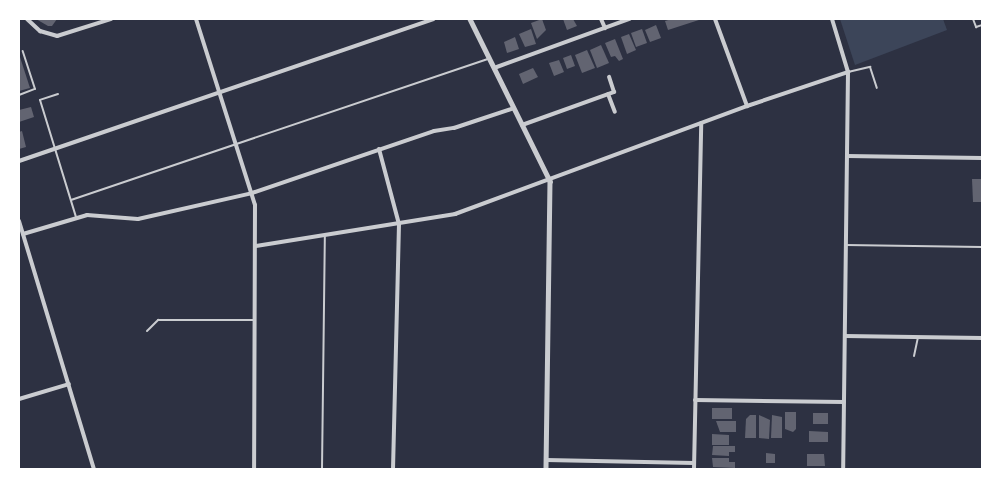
<!DOCTYPE html>
<style>
body{margin:0}
#map{position:relative;width:1001px;height:488px;overflow:hidden;background:#2d3142;font-family:Rubik,sans-serif}
div>[style]{position:absolute}
.green>*{inset:0;background:#3c4559}
.building>*{inset:0;background:#626471}
.service>*{height:2px;margin:-1px;padding:0 1px;transform-origin:1px;border-radius:1px;background:#caccd0}
.minor>*{height:4px;margin:-2px;padding:0 2px;transform-origin:2px;border-radius:2px;background:#caccd0}
.tertiary>*{height:4.5px;margin:-2.25px;padding:0 2.25px;transform-origin:2.25px;border-radius:2.25px;background:#caccd0}
span{translate:-50% -50%;white-space:nowrap;text-align:center;line-height:1.15;-webkit-text-stroke:4.5px #fff;paint-order:stroke}
.frame{position:absolute;inset:0;border:20px solid #fff;pointer-events:none}
</style>
<div id="map">
<div class="green">
<i style="clip-path:polygon(840px 19px,943px 19px,947px 30px,855px 65px)"></i>
</div>
<div class="building">
<i style="clip-path:polygon(36px 19px,57px 19px,52px 26px,48px 26px)"></i>
<i style="clip-path:polygon(542px 19px,546px 30px,537px 39px,531px 23px)"></i>
<i style="clip-path:polygon(563px 19px,573px 19px,577px 26px,567px 30px)"></i>
<i style="clip-path:polygon(672px 19px,702px 19px,668px 30px,665px 21px)"></i>
<i style="clip-path:polygon(656px 25px,661px 38px,650px 42px,645px 30px)"></i>
<i style="clip-path:polygon(531px 29px,536px 44px,525px 47px,519px 34px)"></i>
<i style="clip-path:polygon(642px 29px,647px 43px,636px 47px,631px 33px)"></i>
<i style="clip-path:polygon(629px 34px,636px 50px,627px 54px,621px 37px)"></i>
<i style="clip-path:polygon(515px 37px,519px 49px,507px 53px,504px 42px)"></i>
<i style="clip-path:polygon(615px 39px,623px 59px,619px 61px,615px 56px,611px 57px,605px 43px)"></i>
<i style="clip-path:polygon(601px 45px,609px 63px,597px 68px,590px 50px)"></i>
<i style="clip-path:polygon(587px 50px,595px 68px,582px 73px,575px 55px)"></i>
<i style="clip-path:polygon(19px 54px,30px 88px,19px 91px)"></i>
<i style="clip-path:polygon(571px 55px,575px 66px,567px 69px,563px 58px)"></i>
<i style="clip-path:polygon(559px 60px,564px 72px,554px 76px,549px 63px)"></i>
<i style="clip-path:polygon(533px 68px,538px 77px,523px 84px,519px 74px)"></i>
<i style="clip-path:polygon(31px 107px,34px 117px,19px 122px,19px 110px)"></i>
<i style="clip-path:polygon(22px 131px,26px 147px,19px 149px,19px 132px)"></i>
<i style="clip-path:polygon(972px 179px,982px 179px,982px 202px,973px 202px)"></i>
<i style="clip-path:polygon(712px 408px,732px 408px,732px 419px,712px 419px)"></i>
<i style="clip-path:polygon(785px 412px,796px 412px,796px 429px,793px 432px,785px 429px)"></i>
<i style="clip-path:polygon(813px 413px,828px 413px,828px 424px,813px 424px)"></i>
<i style="clip-path:polygon(750px 415px,756px 415px,756px 438px,745px 438px,746px 419px)"></i>
<i style="clip-path:polygon(759px 415px,770px 420px,769px 439px,759px 438px)"></i>
<i style="clip-path:polygon(772px 415px,782px 417px,782px 438px,771px 438px)"></i>
<i style="clip-path:polygon(716px 421px,736px 421px,736px 432px,720px 432px)"></i>
<i style="clip-path:polygon(809px 431px,828px 432px,828px 442px,809px 442px)"></i>
<i style="clip-path:polygon(712px 434px,729px 435px,729px 445px,712px 445px)"></i>
<i style="clip-path:polygon(713px 446px,735px 446px,735px 452px,729px 452px,729px 456px,712px 455px)"></i>
<i style="clip-path:polygon(766px 453px,775px 454px,775px 463px,766px 463px)"></i>
<i style="clip-path:polygon(807px 454px,824px 454px,825px 466px,807px 466px)"></i>
<i style="clip-path:polygon(712px 458px,729px 458px,729px 462px,735px 462px,735px 468px,713px 467px)"></i>
</div>
<div class="service">
<i style="left:973px;top:19px;width:9px;rotate:69deg"></i>
<i style="left:976px;top:27px;width:6px;rotate:-18deg"></i>
<i style="left:848px;top:72px;width:23px;rotate:-13deg"></i>
<i style="left:870px;top:67px;width:22px;rotate:72deg"></i>
<i style="left:58px;top:94px;width:19px;rotate:162deg"></i>
<i style="left:40px;top:100px;width:122px;rotate:72.9deg"></i>
<i style="left:19px;top:95px;width:17px;rotate:-21deg"></i>
<i style="left:35px;top:89px;width:40px;rotate:-108deg"></i>
<i style="left:71px;top:200px;width:440px;rotate:-18.7deg"></i>
<i style="left:846px;top:245px;width:136px;rotate:0.8deg"></i>
<i style="left:147px;top:331px;width:16px;rotate:-45deg"></i>
<i style="left:158px;top:320px;width:95px"></i>
<i style="left:914px;top:356px;width:19px;rotate:-78deg"></i>
<i style="left:322px;top:469px;width:232px;rotate:-89.3deg"></i>
</div>
<div class="minor">
<i style="left:27px;top:19px;width:18px;rotate:43deg"></i>
<i style="left:40px;top:31px;width:18px;rotate:16deg"></i>
<i style="left:57px;top:36px;width:57px;rotate:-17.5deg"></i>
<i style="left:196px;top:19px;width:195px;rotate:72.4deg"></i>
<i style="left:255px;top:205px;width:264px;rotate:90.2deg"></i>
<i style="left:601px;top:19px;width:10px;rotate:66deg"></i>
<i style="left:715px;top:19px;width:93px;rotate:69.8deg"></i>
<i style="left:832px;top:19px;width:55px;rotate:73.2deg"></i>
<i style="left:848px;top:72px;width:397px;rotate:90.7deg"></i>
<i style="left:494px;top:68px;width:144px;rotate:-19.9deg"></i>
<i style="left:608px;top:94px;width:19px;rotate:69deg"></i>
<i style="left:522px;top:125px;width:98px;rotate:-19.7deg"></i>
<i style="left:614px;top:92px;width:16px;rotate:-108deg"></i>
<i style="left:379px;top:149px;width:78px;rotate:75.1deg"></i>
<i style="left:399px;top:224px;width:245px;rotate:91.4deg"></i>
<i style="left:847px;top:156px;width:135px;rotate:0.8deg"></i>
<i style="left:19px;top:161px;width:438px;rotate:-18.9deg"></i>
<i style="left:19px;top:221px;width:259px;rotate:73.2deg"></i>
<i style="left:23px;top:234px;width:67px;rotate:-16.5deg"></i>
<i style="left:87px;top:215px;width:51px;rotate:4.5deg"></i>
<i style="left:138px;top:219px;width:117px;rotate:-12.8deg"></i>
<i style="left:252px;top:193px;width:192px;rotate:-18.8deg"></i>
<i style="left:434px;top:131px;width:20px;rotate:-9deg"></i>
<i style="left:454px;top:128px;width:63px;rotate:-18.4deg"></i>
<i style="left:256px;top:246px;width:202px;rotate:-9.1deg"></i>
<i style="left:455px;top:214px;width:311px;rotate:-20.3deg"></i>
<i style="left:747px;top:106px;width:107px;rotate:-18.6deg"></i>
<i style="left:845px;top:336px;width:137px;rotate:0.8deg"></i>
<i style="left:19px;top:399px;width:52px;rotate:-16.7deg"></i>
<i style="left:695px;top:400px;width:149px;rotate:0.8deg"></i>
<i style="left:546px;top:460px;width:148px;rotate:1.2deg"></i>
<i style="left:694px;top:469px;width:346px;rotate:-88.8deg"></i>
</div>
<div class="tertiary">
<i style="left:470px;top:19px;width:181px;rotate:63.7deg"></i>
<i style="left:550px;top:181px;width:288px;rotate:90.8deg"></i>
</div>
<div class="frame"></div>
</div>
